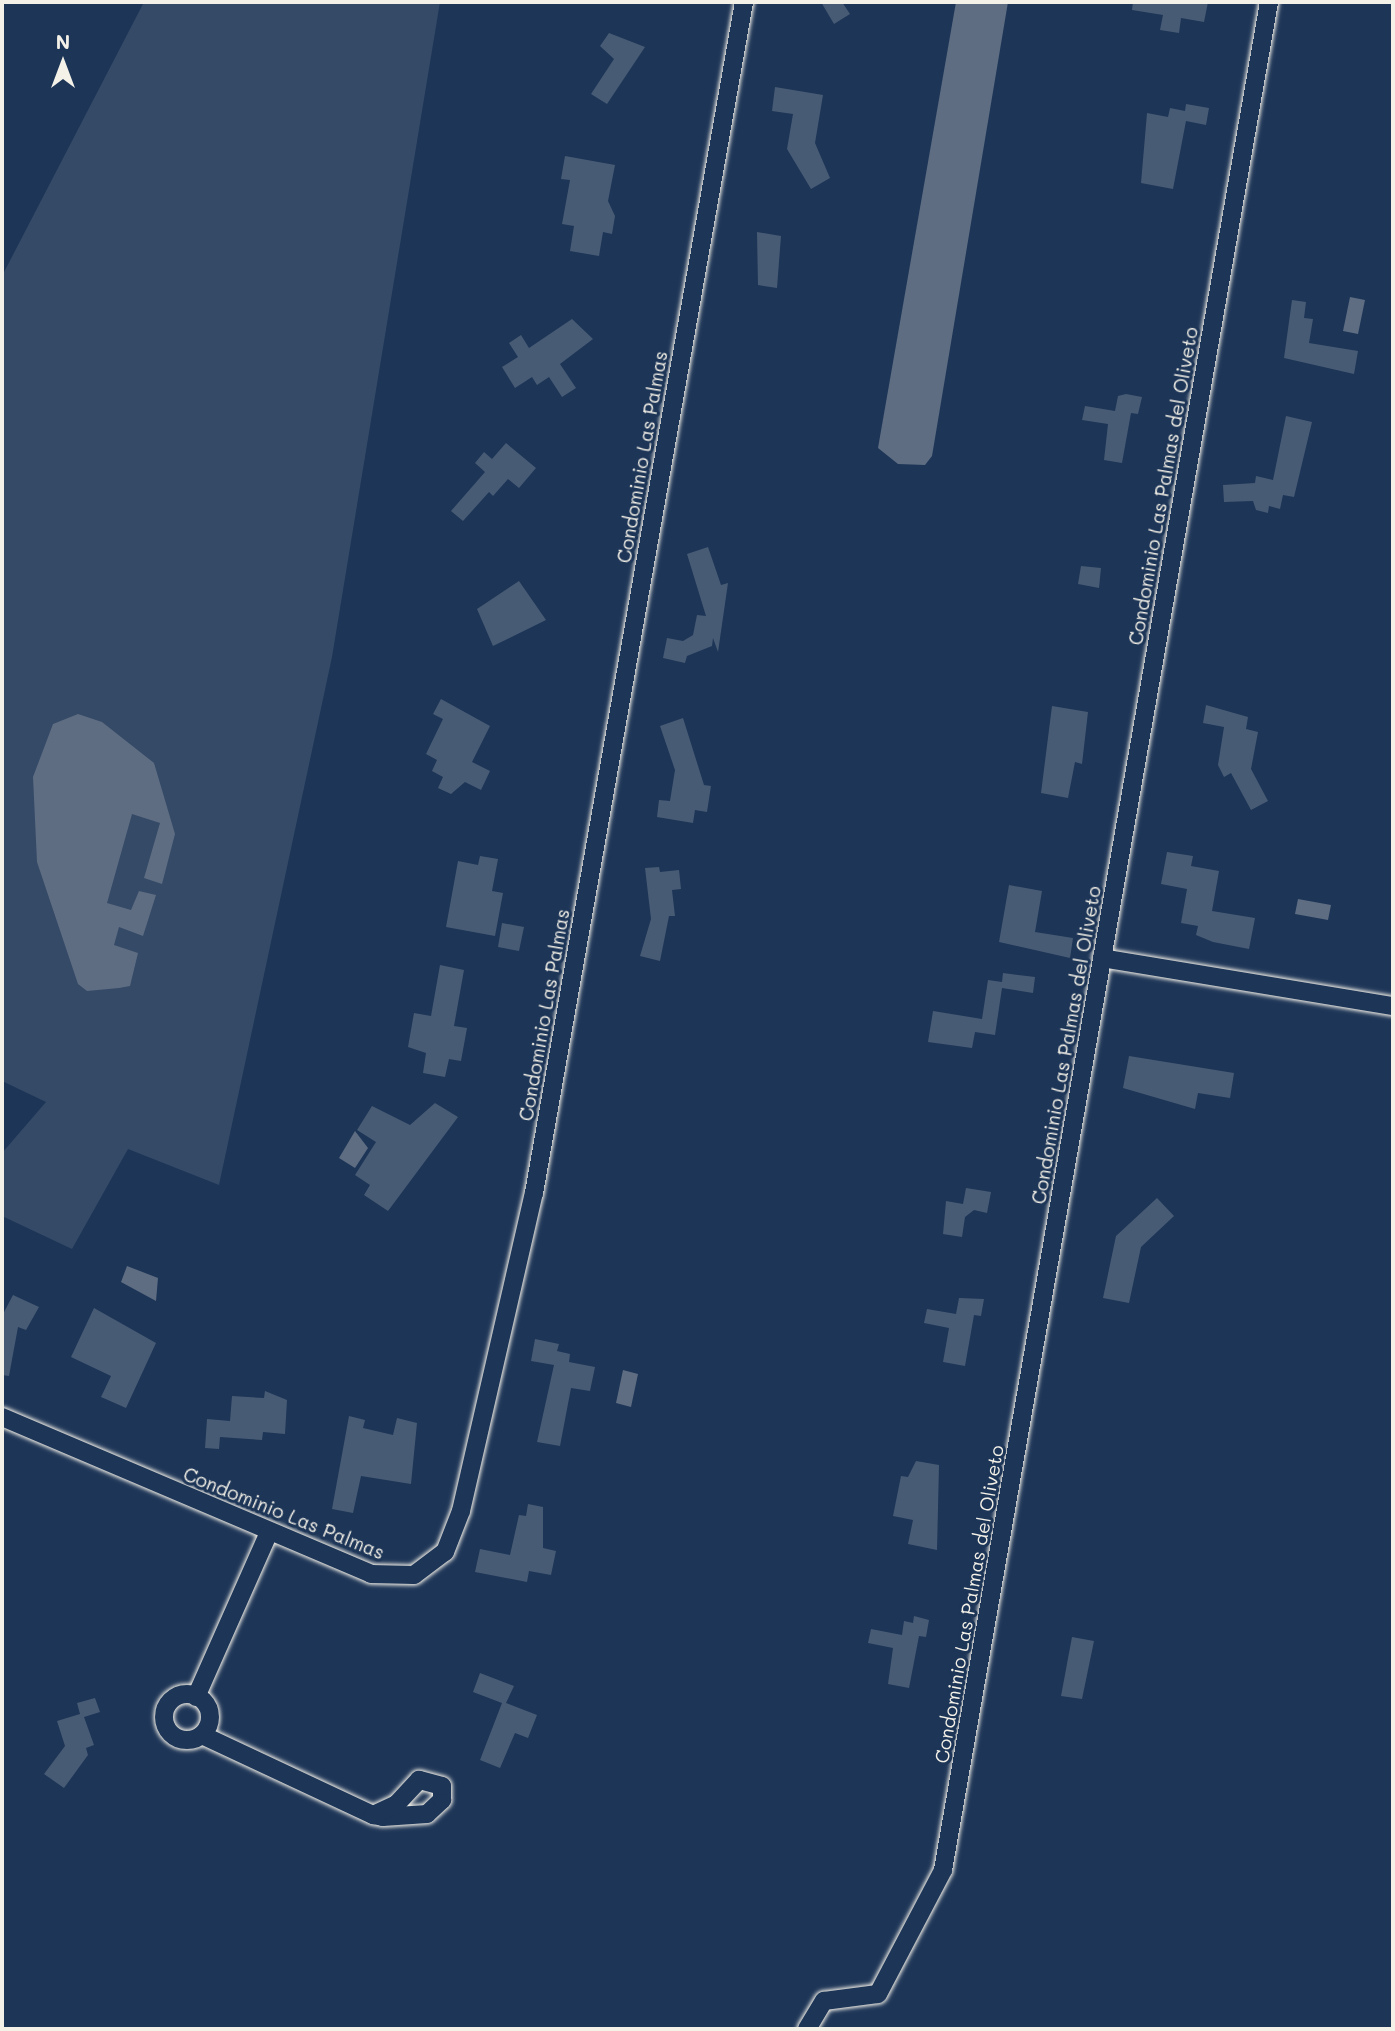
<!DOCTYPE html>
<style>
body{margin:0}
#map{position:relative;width:1395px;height:2031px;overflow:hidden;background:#1d3557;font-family:Mali,sans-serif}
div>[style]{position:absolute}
.green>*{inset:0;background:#354a67}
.water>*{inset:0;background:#5e6d82}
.building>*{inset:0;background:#485b74}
.roads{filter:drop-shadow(0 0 2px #f4f1e8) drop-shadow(0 0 2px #f4f1e8)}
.minor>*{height:18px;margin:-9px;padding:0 9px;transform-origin:9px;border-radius:9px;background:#1d3557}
.minor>.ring{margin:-9px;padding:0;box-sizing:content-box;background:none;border:18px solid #1d3557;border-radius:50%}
span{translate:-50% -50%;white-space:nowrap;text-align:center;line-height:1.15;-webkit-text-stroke:6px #1d3557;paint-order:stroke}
.street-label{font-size:19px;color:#f4f1e8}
.frame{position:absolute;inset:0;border:4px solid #f4f1e8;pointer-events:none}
.north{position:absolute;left:28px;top:28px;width:70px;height:70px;-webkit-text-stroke:5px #1d3557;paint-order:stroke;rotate:0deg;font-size:19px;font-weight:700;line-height:28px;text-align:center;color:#f4f1e8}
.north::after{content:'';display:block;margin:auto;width:24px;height:32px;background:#f4f1e8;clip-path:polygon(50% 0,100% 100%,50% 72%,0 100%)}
</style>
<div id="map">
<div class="green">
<i style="clip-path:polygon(144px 2px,440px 2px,332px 657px,219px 1185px,128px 1149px,72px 1249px,2px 1216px,2px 1153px,46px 1102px,2px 1081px,2px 276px)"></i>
</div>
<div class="water">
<i style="clip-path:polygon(956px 2px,1008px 2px,932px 456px,925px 465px,898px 464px,878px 448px)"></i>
<i style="clip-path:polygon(1350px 297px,1365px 300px,1358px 334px,1343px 331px)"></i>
<i style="clip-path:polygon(78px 714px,102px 722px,154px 763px,175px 834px,162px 884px,144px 878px,160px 823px,132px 814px,107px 903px,131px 910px,139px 891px,156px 895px,143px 936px,119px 927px,114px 945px,138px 953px,130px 986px,119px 988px,87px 991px,78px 984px,37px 862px,33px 777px,53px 724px)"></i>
<i style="clip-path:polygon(1298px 899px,1331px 905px,1328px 920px,1295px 914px)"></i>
<i style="clip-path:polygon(355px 1131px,368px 1148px,355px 1168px,339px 1158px)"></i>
<i style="clip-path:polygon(127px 1266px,158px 1278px,156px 1301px,121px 1282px)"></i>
<i style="clip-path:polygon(623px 1370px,638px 1374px,631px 1407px,616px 1403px)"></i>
</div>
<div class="building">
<i style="clip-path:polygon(821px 2px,842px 2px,850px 14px,834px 24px)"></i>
<i style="clip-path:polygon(1133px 2px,1208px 2px,1204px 22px,1181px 18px,1179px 33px,1160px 30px,1163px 15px,1132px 10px)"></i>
<i style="clip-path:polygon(609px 33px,645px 47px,607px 104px,591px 94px,614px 59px,600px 46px)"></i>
<i style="clip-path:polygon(775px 87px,823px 95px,815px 143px,830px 178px,811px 189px,787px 149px,793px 114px,772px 111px)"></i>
<i style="clip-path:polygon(1186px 104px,1209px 108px,1206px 125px,1186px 121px,1173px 189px,1141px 183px,1147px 113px,1168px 117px,1170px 108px,1185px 111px)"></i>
<i style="clip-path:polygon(565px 156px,615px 165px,608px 201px,615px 216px,612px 234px,603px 232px,599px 256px,570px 251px,574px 226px,562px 224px,570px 180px,561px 179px)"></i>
<i style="clip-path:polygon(757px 232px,781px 236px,777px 288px,758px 285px)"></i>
<i style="clip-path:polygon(1292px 300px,1306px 302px,1304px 318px,1313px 319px,1309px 343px,1358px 351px,1354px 374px,1284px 358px)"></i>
<i style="clip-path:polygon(572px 319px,593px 339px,560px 364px,576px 388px,562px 397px,549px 377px,537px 385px,532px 377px,515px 388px,502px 367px,518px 357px,509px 343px,521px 335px,529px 348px)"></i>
<i style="clip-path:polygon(1126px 394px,1142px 397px,1138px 414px,1131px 413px,1122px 463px,1104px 460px,1108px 424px,1082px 420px,1085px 406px,1115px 411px,1118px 396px)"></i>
<i style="clip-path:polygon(1286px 416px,1312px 422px,1294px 497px,1283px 495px,1280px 509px,1269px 506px,1268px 513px,1256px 510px,1253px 501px,1224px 502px,1223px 485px,1255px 483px,1256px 476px,1273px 480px)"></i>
<i style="clip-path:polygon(506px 443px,536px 468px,519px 488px,508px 479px,493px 496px,489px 492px,463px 521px,451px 511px,485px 472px,475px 463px,484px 452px,492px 459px)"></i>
<i style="clip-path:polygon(708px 547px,721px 585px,728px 583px,718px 652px,713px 638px,712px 646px,687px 656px,685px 663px,663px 658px,667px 638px,683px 641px,693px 635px,697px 615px,706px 616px,687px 554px)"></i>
<i style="clip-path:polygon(1081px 566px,1101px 568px,1099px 588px,1078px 584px)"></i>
<i style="clip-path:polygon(519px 581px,546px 620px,493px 646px,477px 609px)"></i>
<i style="clip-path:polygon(441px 699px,490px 726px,472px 762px,490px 771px,481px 790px,465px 782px,451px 794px,438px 788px,443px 777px,432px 771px,437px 760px,426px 754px,443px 719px,433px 714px)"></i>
<i style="clip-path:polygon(1206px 705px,1248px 717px,1246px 729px,1258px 732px,1251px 769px,1268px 801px,1251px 810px,1231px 773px,1224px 777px,1218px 765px,1224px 727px,1203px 723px)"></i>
<i style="clip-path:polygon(1052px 706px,1088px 712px,1082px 764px,1075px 762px,1068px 798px,1041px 793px)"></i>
<i style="clip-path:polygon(683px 718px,704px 785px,711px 786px,707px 812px,695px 810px,693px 823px,657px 817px,659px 800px,670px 801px,675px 770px,660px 726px)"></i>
<i style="clip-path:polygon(1167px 852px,1193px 856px,1191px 866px,1219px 871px,1212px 911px,1255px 918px,1249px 949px,1213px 942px,1196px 935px,1198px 926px,1181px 923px,1187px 889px,1161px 884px)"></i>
<i style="clip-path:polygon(480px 856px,498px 859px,492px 891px,503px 893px,495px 936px,446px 927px,458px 861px,478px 865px)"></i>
<i style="clip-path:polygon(659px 867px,660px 872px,679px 870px,681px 889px,672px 890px,675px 916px,669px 916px,660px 961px,640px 956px,651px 919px,645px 868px)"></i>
<i style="clip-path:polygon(1009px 885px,1042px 891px,1035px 932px,1073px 938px,1070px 958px,999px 942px)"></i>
<i style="clip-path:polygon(502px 923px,524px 927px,519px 951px,498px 947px)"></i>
<i style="clip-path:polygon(440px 965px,464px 970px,454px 1026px,467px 1028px,461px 1061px,449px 1059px,445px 1077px,423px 1073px,426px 1053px,408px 1047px,414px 1013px,431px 1016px)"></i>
<i style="clip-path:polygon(1003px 973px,1035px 977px,1033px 993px,1002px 988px,995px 1035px,975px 1032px,972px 1048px,928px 1042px,933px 1011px,982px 1019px,988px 980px,1002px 982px)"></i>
<i style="clip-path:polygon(1129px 1056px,1234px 1073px,1230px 1098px,1198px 1093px,1195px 1109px,1123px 1088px)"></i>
<i style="clip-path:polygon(435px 1103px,458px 1117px,388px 1211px,364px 1195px,370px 1185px,355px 1175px,376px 1142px,357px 1130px,372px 1106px,410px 1125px)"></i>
<i style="clip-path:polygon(966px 1188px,991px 1192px,987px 1213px,974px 1210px,965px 1217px,962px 1237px,943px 1234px,946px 1201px,963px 1204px)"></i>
<i style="clip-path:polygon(1157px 1198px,1174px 1216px,1141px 1247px,1129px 1303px,1103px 1298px,1116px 1236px)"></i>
<i style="clip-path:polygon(13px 1295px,39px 1307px,26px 1330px,18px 1327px,9px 1376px,2px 1375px,2px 1316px)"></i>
<i style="clip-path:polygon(959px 1298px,984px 1299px,981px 1316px,974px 1315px,965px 1366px,943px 1362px,949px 1328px,924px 1323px,927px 1309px,956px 1314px)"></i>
<i style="clip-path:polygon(94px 1308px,156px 1343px,126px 1408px,101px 1397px,111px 1376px,71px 1357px)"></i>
<i style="clip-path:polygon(535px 1339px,559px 1344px,557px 1351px,570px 1354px,569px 1362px,595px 1367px,590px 1391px,571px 1388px,560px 1446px,537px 1442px,554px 1365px,531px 1361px)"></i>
<i style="clip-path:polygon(265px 1391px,287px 1400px,285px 1434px,263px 1432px,262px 1440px,220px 1437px,219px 1449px,205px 1448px,207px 1419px,230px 1421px,232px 1396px,264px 1398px)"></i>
<i style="clip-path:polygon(349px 1416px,365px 1420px,363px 1428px,393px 1435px,397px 1418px,417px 1423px,411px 1484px,361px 1476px,353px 1513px,332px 1509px)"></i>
<i style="clip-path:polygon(916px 1461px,939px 1465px,937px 1550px,908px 1544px,913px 1520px,893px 1516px,901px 1476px,908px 1477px)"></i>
<i style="clip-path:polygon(528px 1504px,543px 1507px,543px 1548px,556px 1551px,551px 1575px,529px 1571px,527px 1582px,475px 1572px,480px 1549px,510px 1555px,519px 1515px,526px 1516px)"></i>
<i style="clip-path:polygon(914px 1616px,929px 1620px,926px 1637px,919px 1636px,909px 1688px,888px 1684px,893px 1648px,868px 1643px,871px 1629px,902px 1635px,904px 1621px,913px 1623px)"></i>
<i style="clip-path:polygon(1072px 1637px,1094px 1641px,1082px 1699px,1061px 1696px)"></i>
<i style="clip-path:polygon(480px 1673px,514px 1686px,506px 1703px,537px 1715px,528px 1738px,515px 1733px,500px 1768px,480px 1760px,502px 1703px,473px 1692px)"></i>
<i style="clip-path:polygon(95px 1698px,100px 1712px,84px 1717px,94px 1745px,86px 1748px,88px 1755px,64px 1788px,44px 1774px,65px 1746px,57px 1721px,80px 1714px,77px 1703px)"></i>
</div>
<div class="roads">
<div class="minor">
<i style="left:1102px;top:958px;width:295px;rotate:9.4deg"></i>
<i style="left:2px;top:1417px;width:401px;rotate:23deg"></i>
<i style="left:371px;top:1574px;width:43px;rotate:1.3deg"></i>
<i style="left:414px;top:1575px;width:39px;rotate:-37deg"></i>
<i style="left:445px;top:1552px;width:44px;rotate:-68.7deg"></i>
<i style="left:461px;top:1511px;width:326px;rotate:-77.1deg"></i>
<i style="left:534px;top:1193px;width:1209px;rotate:-80deg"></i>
<i class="ring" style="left:164px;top:1694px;width:28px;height:28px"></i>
<i style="left:196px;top:1697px;width:180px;rotate:-66.1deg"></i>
<i style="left:202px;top:1735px;width:189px;rotate:25.1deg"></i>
<i style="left:373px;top:1815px;width:10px;rotate:11deg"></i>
<i style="left:383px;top:1817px;width:44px;rotate:-3.9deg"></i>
<i style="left:427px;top:1814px;width:21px;rotate:-43deg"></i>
<i style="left:442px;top:1800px;width:14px;rotate:-90deg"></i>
<i style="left:442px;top:1786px;width:24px;rotate:-165deg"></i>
<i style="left:419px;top:1780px;width:33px;rotate:133deg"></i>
<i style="left:397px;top:1804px;width:26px;rotate:155deg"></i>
<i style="left:807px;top:2029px;width:33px;rotate:-59deg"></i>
<i style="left:824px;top:2001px;width:54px;rotate:-7.4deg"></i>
<i style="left:878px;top:1994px;width:140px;rotate:-62.3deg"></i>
<i style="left:943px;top:1870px;width:1896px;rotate:-80.1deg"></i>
</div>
</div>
<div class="street-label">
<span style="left:642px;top:457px;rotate:-80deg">Condominio Las Palmas</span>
<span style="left:1163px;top:486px;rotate:-80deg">Condominio Las Palmas del Oliveto</span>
<span style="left:544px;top:1015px;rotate:-80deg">Condominio Las Palmas</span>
<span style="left:1066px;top:1045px;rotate:-80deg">Condominio Las Palmas del Oliveto</span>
<span style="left:284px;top:1513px;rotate:22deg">Condominio Las Palmas</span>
<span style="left:969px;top:1604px;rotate:-80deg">Condominio Las Palmas del Oliveto</span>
</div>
<div class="frame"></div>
<div class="north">N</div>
</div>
